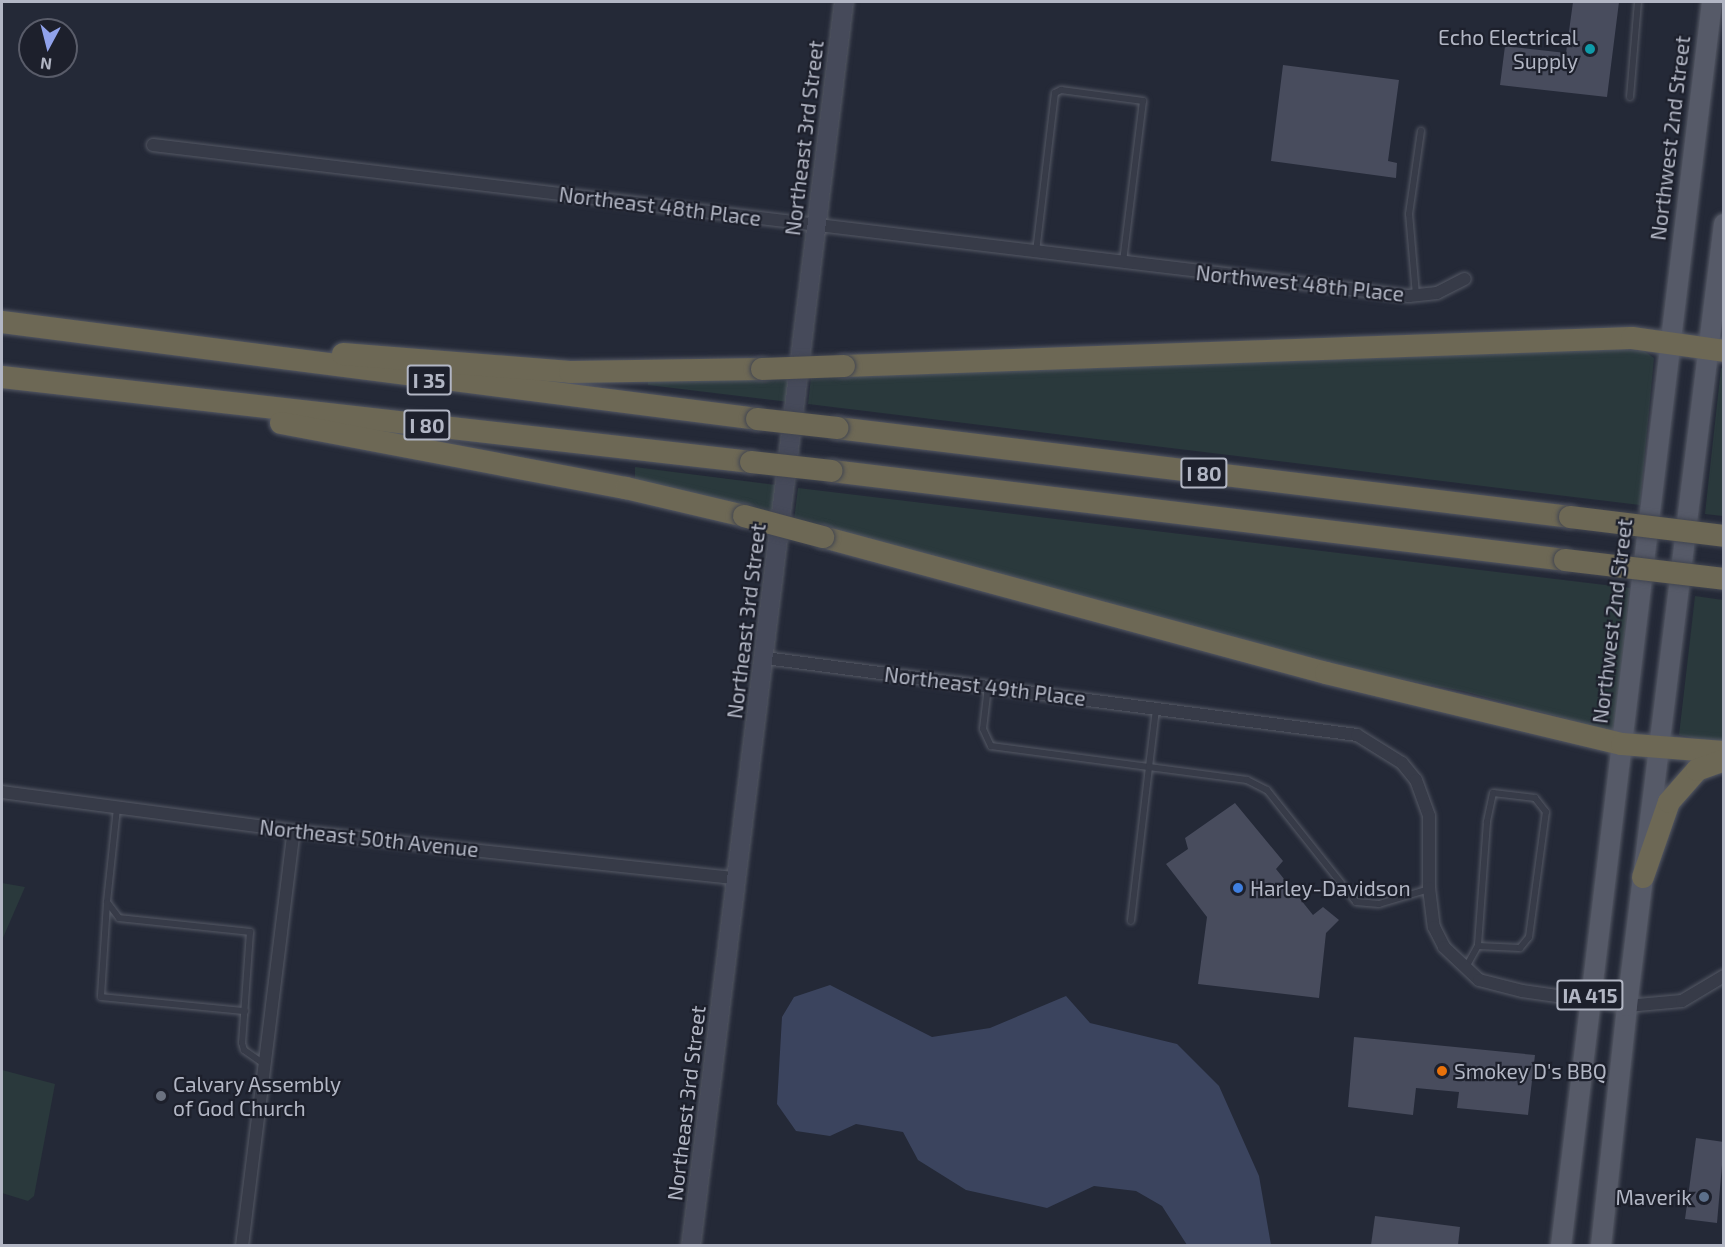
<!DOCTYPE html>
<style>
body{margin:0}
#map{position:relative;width:1725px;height:1247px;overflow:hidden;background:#242937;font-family:"Exo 2",sans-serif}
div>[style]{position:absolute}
.green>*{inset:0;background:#2a393c}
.water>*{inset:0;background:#3b445e}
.building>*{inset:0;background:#484c5d}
.roads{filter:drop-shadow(0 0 2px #555965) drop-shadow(0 0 2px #555965)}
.lane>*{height:6px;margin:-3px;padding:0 3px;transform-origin:3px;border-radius:3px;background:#373b48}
.street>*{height:12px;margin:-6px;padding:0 6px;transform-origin:6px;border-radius:6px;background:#373b48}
.secondary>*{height:18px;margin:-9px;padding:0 9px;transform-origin:9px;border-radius:9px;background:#464a5a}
.primary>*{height:20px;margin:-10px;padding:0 10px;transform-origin:10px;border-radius:10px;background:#565a68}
.highway>*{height:22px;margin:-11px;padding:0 11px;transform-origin:11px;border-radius:11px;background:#6d6855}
.bridges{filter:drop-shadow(0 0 2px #424652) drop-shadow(0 0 2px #424652)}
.highway-bridge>*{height:22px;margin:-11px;padding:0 11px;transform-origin:11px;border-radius:11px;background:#6d6855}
.dots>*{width:16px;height:16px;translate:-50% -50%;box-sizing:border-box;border:3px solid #1d202c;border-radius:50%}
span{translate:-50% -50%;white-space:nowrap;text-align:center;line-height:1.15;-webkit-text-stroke:4.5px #1d202c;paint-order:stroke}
.shield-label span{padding:2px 4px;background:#1d202c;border:2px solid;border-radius:4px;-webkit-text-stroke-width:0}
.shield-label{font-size:20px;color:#b2b6c4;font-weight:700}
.poi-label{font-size:21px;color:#b2b6c4}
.right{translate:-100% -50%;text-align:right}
.left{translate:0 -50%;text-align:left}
.street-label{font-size:21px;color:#b2b6c4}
.frame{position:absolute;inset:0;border:3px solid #b2b6c4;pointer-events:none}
.north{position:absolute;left:18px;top:18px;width:60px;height:60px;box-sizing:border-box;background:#1d202c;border:2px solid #595c69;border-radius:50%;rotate:187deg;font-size:16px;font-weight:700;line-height:24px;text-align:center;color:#b2b6c4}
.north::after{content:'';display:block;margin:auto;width:21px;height:27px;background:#90a2eb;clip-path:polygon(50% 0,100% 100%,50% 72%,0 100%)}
</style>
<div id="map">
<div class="green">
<i style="clip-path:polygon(1606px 348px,1644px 351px,1654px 358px,1640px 505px,808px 404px,811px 377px)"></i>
<i style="clip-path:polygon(1721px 368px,1724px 369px,1723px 516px,1705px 514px)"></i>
<i style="clip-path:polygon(792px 377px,789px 402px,648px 385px,648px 380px)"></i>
<i style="clip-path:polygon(635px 467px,776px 485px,772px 515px,635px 481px)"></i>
<i style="clip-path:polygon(798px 488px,1630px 588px,1614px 732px,1463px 691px,1309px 662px,794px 520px)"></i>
<i style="clip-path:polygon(1695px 596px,1723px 600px,1723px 744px,1679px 735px)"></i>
<i style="clip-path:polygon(2px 883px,25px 887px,2px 940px)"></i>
<i style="clip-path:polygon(2px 1070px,55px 1084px,34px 1196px,28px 1201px,2px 1193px)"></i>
</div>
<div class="water">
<i style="clip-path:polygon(830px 985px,932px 1037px,990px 1028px,1066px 996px,1090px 1023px,1177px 1044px,1219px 1086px,1259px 1176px,1271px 1245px,1187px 1245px,1162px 1206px,1136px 1191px,1094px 1186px,1047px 1208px,966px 1190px,918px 1160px,903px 1132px,856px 1124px,830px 1136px,796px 1131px,777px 1104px,782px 1017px,794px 997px)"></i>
</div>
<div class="building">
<i style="clip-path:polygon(1573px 2px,1619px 2px,1607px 97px,1500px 85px,1505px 46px,1566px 53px)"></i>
<i style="clip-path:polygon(1283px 65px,1399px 80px,1388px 161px,1397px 163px,1396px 178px,1271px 161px)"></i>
<i style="clip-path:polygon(1235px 803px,1283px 861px,1276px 869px,1313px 915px,1323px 907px,1339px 920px,1326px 933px,1319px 998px,1198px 984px,1207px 917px,1166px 864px,1188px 849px,1185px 838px)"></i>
<i style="clip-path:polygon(1354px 1037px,1535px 1055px,1528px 1115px,1457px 1108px,1459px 1092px,1416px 1088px,1413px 1115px,1348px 1107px)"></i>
<i style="clip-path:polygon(1696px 1138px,1724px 1142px,1717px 1223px,1685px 1219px)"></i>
<i style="clip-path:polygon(1375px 1216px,1460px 1227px,1458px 1245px,1371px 1245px)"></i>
</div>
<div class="roads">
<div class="lane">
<i style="left:1630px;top:97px;width:95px;rotate:-85.2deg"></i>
<i style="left:1036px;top:252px;width:160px;rotate:-83.2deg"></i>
<i style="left:1055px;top:93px;width:7px;rotate:-27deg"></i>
<i style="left:1061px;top:90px;width:83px;rotate:7.6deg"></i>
<i style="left:1143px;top:101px;width:162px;rotate:97.1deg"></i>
<i style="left:1416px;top:295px;width:81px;rotate:-94.9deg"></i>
<i style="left:1409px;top:214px;width:84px;rotate:-81.8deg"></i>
<i style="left:988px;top:687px;width:42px;rotate:96.8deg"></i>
<i style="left:983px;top:729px;width:19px;rotate:65deg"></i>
<i style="left:991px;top:746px;width:159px;rotate:7.6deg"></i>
<i style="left:1149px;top:767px;width:155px;rotate:96.7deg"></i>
<i style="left:1156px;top:709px;width:58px;rotate:96.9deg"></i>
<i style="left:1149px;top:767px;width:99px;rotate:7.6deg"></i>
<i style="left:1247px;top:780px;width:22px;rotate:27deg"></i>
<i style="left:1267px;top:790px;width:143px;rotate:51.5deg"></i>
<i style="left:1356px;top:902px;width:23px;rotate:5deg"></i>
<i style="left:1379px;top:904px;width:52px;rotate:-16.7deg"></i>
<i style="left:117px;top:808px;width:95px;rotate:96.1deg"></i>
<i style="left:107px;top:902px;width:20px;rotate:53deg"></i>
<i style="left:119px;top:918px;width:132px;rotate:6.1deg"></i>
<i style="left:250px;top:932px;width:111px;rotate:94.1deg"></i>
<i style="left:242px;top:1043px;width:7px;rotate:74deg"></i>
<i style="left:244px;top:1050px;width:24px;rotate:35deg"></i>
<i style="left:107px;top:903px;width:94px;rotate:93.7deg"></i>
<i style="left:101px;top:997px;width:145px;rotate:5.6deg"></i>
<i style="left:1465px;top:969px;width:26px;rotate:-61deg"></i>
<i style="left:1478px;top:946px;width:42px;rotate:2.7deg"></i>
<i style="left:1520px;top:948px;width:14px;rotate:-51deg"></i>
<i style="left:1529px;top:937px;width:126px;rotate:-82.3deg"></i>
<i style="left:1546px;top:812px;width:18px;rotate:-128deg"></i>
<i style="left:1535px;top:798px;width:42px;rotate:-173.2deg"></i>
<i style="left:1493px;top:793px;width:30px;rotate:102deg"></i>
<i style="left:1487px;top:822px;width:124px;rotate:94.2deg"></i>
</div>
<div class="street">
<i style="left:153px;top:145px;width:1265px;rotate:6.86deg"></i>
<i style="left:1409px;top:296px;width:28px;rotate:-6deg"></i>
<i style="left:1437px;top:293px;width:31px;rotate:-27deg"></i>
<i style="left:765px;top:658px;width:597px;rotate:7.41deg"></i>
<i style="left:1357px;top:735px;width:53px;rotate:31.9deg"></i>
<i style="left:1402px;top:763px;width:22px;rotate:51deg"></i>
<i style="left:1416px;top:780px;width:38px;rotate:70deg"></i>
<i style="left:1429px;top:816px;width:72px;rotate:90deg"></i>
<i style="left:1429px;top:888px;width:39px;rotate:83deg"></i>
<i style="left:1434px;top:927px;width:22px;rotate:63deg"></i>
<i style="left:1444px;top:947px;width:48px;rotate:43.3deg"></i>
<i style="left:1479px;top:980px;width:44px;rotate:14.3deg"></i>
<i style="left:1522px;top:991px;width:106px;rotate:8.1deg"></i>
<i style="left:1627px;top:1006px;width:55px;rotate:-5.2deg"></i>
<i style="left:1682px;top:1001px;width:49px;rotate:-30.8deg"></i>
<i style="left:2px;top:792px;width:295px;rotate:7.6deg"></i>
<i style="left:294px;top:831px;width:445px;rotate:6.1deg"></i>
<i style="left:242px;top:1246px;width:418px;rotate:-82.9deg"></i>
</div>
<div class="secondary">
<i style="left:691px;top:1246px;width:1253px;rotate:-82.99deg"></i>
</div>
<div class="primary">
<i style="left:1561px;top:1246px;width:1253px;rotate:-83.08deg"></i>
<i style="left:1601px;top:1246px;width:241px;rotate:-83.8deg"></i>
<i style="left:1627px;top:1006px;width:788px;rotate:-82.93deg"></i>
</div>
<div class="highway">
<i style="left:2px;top:322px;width:761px;rotate:7.32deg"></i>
<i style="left:343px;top:354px;width:228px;rotate:4.5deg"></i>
<i style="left:570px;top:372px;width:192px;rotate:-0.9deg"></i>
<i style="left:844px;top:366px;width:788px;rotate:-2.04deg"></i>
<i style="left:1632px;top:338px;width:93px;rotate:8deg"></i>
<i style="left:2px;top:377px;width:754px;rotate:6.47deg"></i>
<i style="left:281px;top:423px;width:351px;rotate:10.7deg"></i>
<i style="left:626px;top:488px;width:121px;rotate:13.3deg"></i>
<i style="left:837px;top:428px;width:738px;rotate:6.92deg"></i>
<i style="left:832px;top:471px;width:738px;rotate:6.92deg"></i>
<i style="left:823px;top:537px;width:521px;rotate:15.13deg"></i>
<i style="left:1326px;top:673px;width:304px;rotate:13.5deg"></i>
<i style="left:1622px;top:744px;width:102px;rotate:4.5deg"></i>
<i style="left:1643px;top:877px;width:79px;rotate:-70.9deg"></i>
<i style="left:1669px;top:802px;width:43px;rotate:-48.8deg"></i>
<i style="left:1697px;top:770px;width:29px;rotate:-20deg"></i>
</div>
</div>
<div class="bridges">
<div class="highway-bridge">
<i style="left:762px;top:369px;width:82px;rotate:-2.1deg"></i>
<i style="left:757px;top:419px;width:81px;rotate:6.4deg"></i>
<i style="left:751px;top:462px;width:81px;rotate:6.3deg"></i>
<i style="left:744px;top:516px;width:82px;rotate:14.9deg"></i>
<i style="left:1570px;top:517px;width:155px;rotate:7deg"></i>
<i style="left:1565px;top:560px;width:160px;rotate:6.8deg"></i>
</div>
</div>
<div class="dots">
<i style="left:1590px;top:49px;background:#0f9aa8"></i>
<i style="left:1238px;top:888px;background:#3f7fe0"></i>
<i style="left:1442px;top:1071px;background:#e8710a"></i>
<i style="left:161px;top:1096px;background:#6b7280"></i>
<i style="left:1704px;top:1197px;background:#5c6f8a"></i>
</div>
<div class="shield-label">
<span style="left:429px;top:380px">I 35</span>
<span style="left:427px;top:425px">I 80</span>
<span style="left:1204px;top:473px">I 80</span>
<span style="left:1590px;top:995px">IA 415</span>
</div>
<div class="poi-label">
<span class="right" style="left:1578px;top:49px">Echo Electrical<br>Supply</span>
<span class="left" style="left:1250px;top:888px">Harley-Davidson</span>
<span class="left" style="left:1454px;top:1071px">Smokey D's BBQ</span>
<span class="left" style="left:173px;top:1096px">Calvary Assembly<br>of God Church</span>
<span class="right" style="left:1692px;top:1197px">Maverik</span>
</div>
<div class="street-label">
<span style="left:804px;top:138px;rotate:-83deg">Northeast 3rd Street</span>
<span style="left:1670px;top:138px;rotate:-83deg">Northwest 2nd Street</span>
<span style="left:660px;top:206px;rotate:7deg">Northeast 48th Place</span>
<span style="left:1300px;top:283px;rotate:6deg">Northwest 48th Place</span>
<span style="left:746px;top:621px;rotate:-83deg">Northeast 3rd Street</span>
<span style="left:1612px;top:621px;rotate:-83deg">Northwest 2nd Street</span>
<span style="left:985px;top:686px;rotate:7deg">Northeast 49th Place</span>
<span style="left:369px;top:838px;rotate:6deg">Northeast 50th Avenue</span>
<span style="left:686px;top:1103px;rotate:-83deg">Northeast 3rd Street</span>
</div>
<div class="frame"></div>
<div class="north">N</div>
</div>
